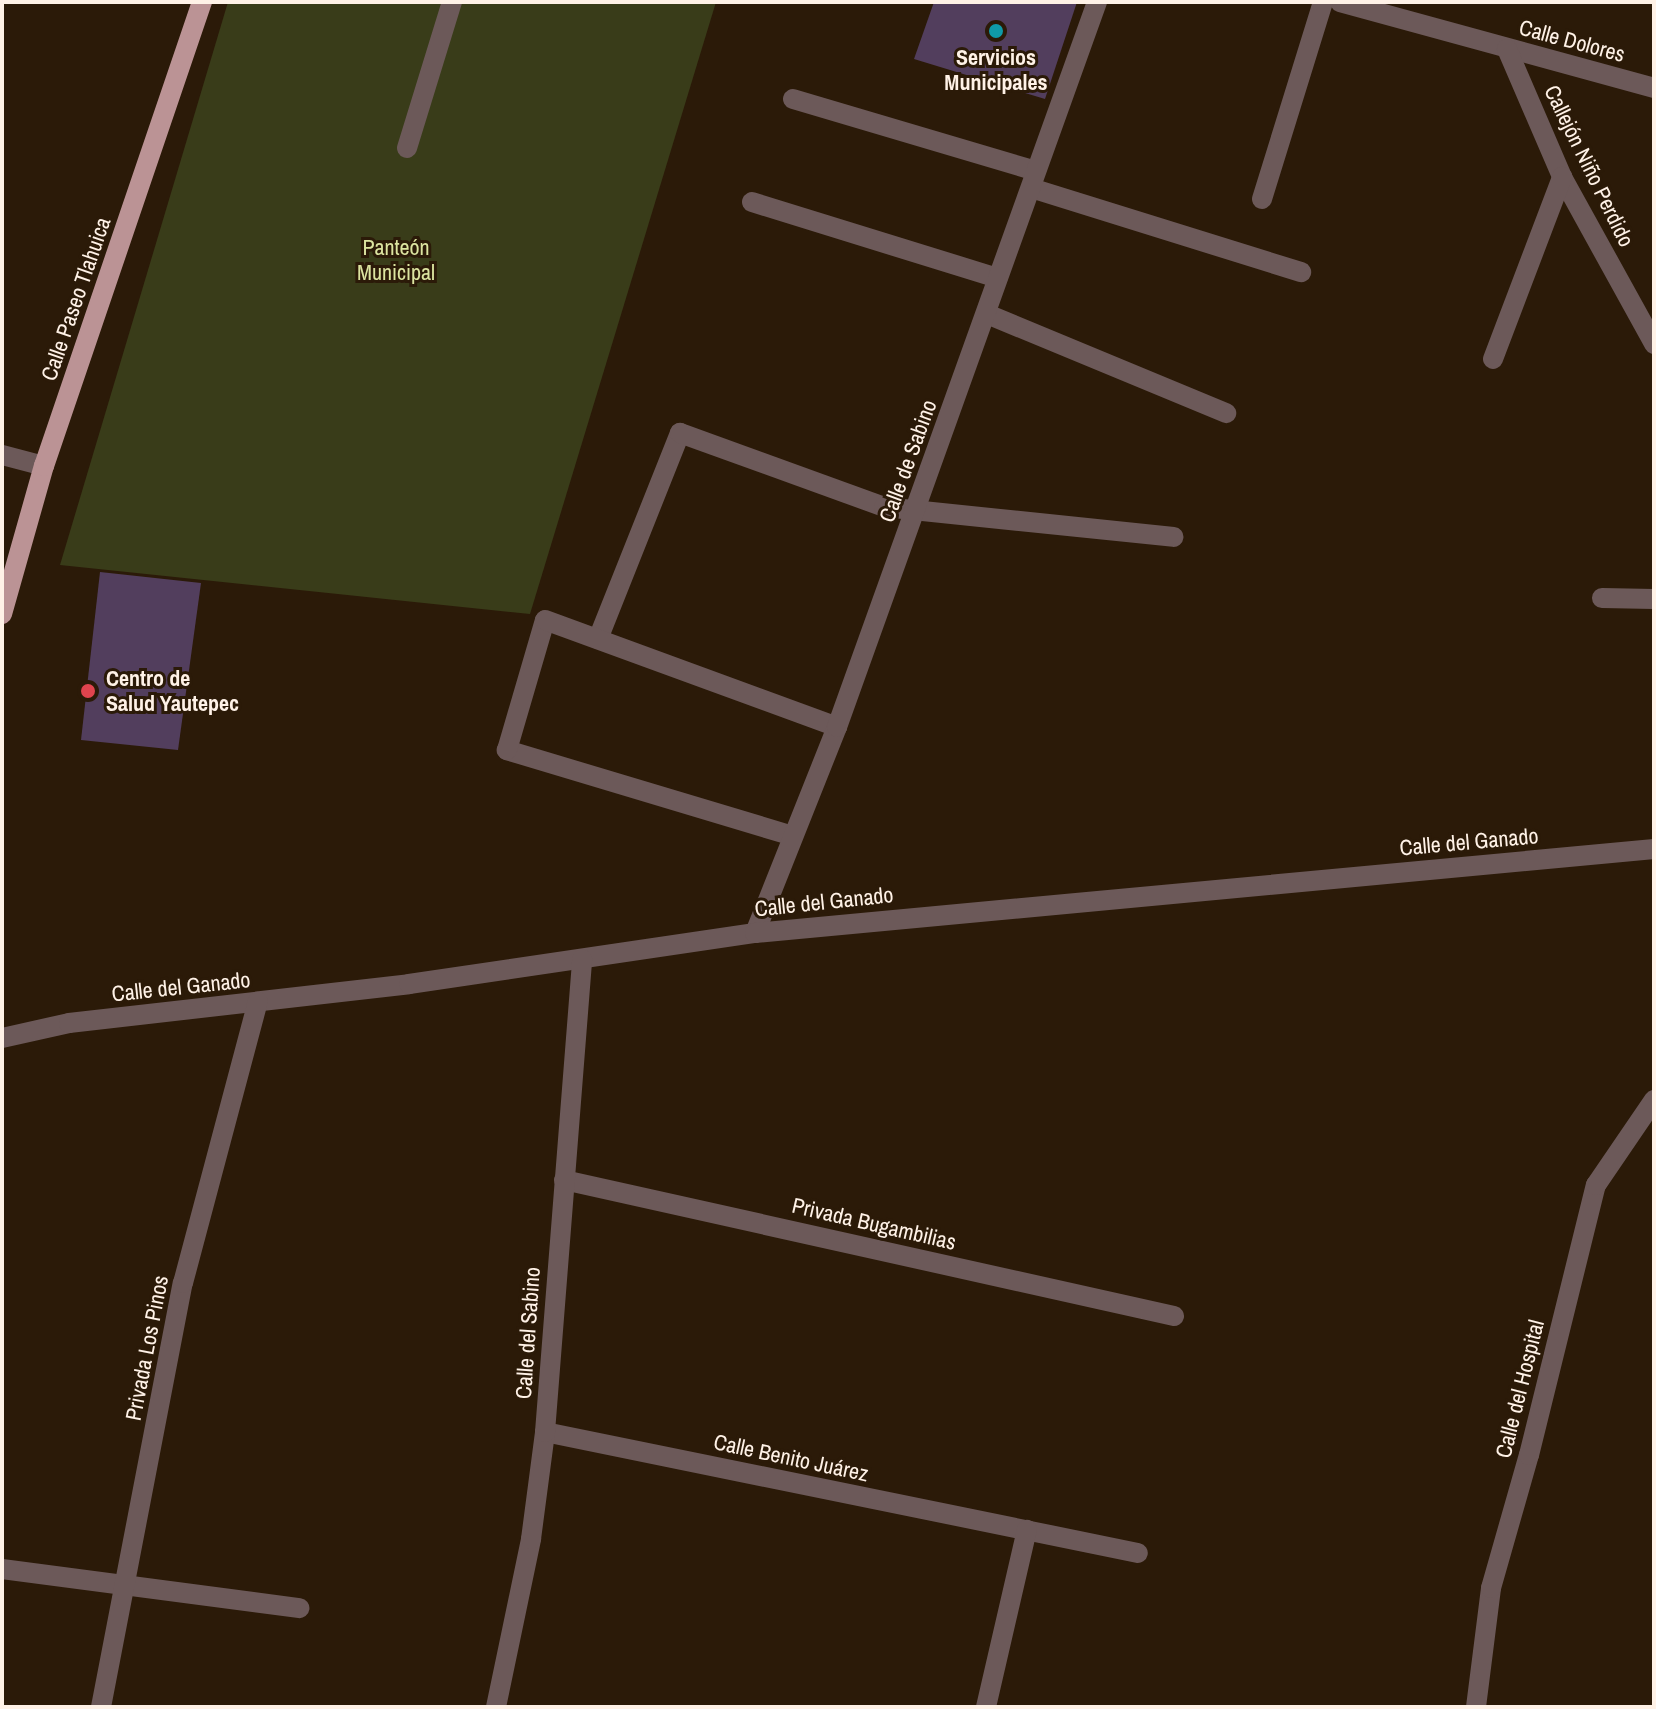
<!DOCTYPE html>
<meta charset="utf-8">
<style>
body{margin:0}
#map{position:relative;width:1656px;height:1709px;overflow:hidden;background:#2b1a08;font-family:"Archivo Narrow",sans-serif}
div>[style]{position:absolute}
.green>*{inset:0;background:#393c19}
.building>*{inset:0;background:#523e5d}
.minor>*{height:20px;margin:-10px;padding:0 10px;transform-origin:10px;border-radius:10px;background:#6c5959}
.major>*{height:20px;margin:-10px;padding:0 10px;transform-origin:10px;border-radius:10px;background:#bb9395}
.dots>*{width:22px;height:22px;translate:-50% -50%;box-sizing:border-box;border:4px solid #2b1a08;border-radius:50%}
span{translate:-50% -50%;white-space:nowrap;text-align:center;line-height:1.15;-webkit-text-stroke:6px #2b1a08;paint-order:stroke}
.street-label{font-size:22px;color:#fff2e7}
.poi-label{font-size:22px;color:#fff2e7;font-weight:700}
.left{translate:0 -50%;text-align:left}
.park-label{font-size:22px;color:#dce4a0}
.frame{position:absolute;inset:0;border:4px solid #fff2e7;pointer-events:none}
</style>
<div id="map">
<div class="green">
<i style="clip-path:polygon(228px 2px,716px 2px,530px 614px,60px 565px)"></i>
</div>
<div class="building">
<i style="clip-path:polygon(934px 2px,1077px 2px,1045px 99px,914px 59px)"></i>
<i style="clip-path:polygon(100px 572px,201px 583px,178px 750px,81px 740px)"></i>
</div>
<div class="minor">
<i style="left:1340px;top:2px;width:326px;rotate:15.3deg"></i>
<i style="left:1507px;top:49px;width:139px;rotate:66.7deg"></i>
<i style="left:1562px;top:177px;width:191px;rotate:61.1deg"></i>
<i style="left:793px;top:99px;width:253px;rotate:16.5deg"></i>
<i style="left:407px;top:148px;width:153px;rotate:-72.9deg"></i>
<i style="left:1031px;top:188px;width:283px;rotate:17.3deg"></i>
<i style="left:1262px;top:199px;width:206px;rotate:-72.8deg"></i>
<i style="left:752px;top:202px;width:257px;rotate:17.2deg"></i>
<i style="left:987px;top:314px;width:259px;rotate:22.5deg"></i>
<i style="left:1493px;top:359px;width:195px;rotate:-69.2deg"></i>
<i style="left:2px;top:455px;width:43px;rotate:14.7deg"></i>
<i style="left:1602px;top:598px;width:52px;rotate:1.1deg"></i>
<i style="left:598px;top:639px;width:222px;rotate:-68.3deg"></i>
<i style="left:680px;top:433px;width:217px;rotate:19.9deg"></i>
<i style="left:884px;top:507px;width:291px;rotate:5.9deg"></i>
<i style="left:793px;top:836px;width:299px;rotate:-163.3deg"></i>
<i style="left:507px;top:750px;width:135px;rotate:-73.7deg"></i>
<i style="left:545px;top:620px;width:311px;rotate:20.1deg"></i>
<i style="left:755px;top:933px;width:222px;rotate:-68.3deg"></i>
<i style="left:837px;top:727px;width:770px;rotate:-70.27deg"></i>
<i style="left:2px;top:1038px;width:69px;rotate:-12.6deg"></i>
<i style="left:69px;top:1023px;width:342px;rotate:-6.5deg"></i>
<i style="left:409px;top:984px;width:350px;rotate:-8.4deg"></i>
<i style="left:755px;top:933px;width:903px;rotate:-5.34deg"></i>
<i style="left:564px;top:1180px;width:625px;rotate:12.57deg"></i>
<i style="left:545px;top:1432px;width:605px;rotate:11.53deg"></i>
<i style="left:2px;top:1569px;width:300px;rotate:7.5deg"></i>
<i style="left:101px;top:1707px;width:432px;rotate:-79.1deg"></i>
<i style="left:183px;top:1283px;width:291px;rotate:-75.1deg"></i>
<i style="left:496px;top:1707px;width:172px;rotate:-78.2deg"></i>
<i style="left:531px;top:1539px;width:108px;rotate:-82.5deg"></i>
<i style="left:545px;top:1432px;width:474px;rotate:-85.5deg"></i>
<i style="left:986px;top:1707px;width:182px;rotate:-77deg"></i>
<i style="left:1476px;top:1707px;width:120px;rotate:-82.8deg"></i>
<i style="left:1491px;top:1588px;width:138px;rotate:-74.1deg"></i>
<i style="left:1529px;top:1455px;width:278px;rotate:-76.1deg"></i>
<i style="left:1596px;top:1185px;width:103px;rotate:-55.7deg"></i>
</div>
<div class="major">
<i style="left:2px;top:614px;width:154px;rotate:-74.2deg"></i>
<i style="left:44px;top:466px;width:490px;rotate:-71.2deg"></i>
</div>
<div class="dots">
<i style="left:996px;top:31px;background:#0f9aa8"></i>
<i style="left:88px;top:691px;background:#e0444e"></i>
</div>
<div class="street-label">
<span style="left:1572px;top:41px;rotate:15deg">Calle Dolores</span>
<span style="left:1589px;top:166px;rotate:64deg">Callejón Niño Perdido</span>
<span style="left:76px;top:299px;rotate:-71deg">Calle Paseo Tlahuica</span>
<span style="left:908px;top:461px;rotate:-70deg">Calle de Sabino</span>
<span style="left:1469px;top:842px;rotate:-5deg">Calle del Ganado</span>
<span style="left:824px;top:902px;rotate:-6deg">Calle del Ganado</span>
<span style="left:181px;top:987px;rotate:-6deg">Calle del Ganado</span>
<span style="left:874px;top:1224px;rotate:13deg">Privada Bugambilias</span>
<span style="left:528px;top:1333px;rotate:-86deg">Calle del Sabino</span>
<span style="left:147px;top:1348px;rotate:-79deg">Privada Los Pinos</span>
<span style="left:1520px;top:1389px;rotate:-76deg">Calle del Hospital</span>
<span style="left:791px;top:1458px;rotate:12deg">Calle Benito Juárez</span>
</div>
<div class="poi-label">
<span style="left:996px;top:70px">Servicios<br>Municipales</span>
<span class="left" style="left:106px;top:691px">Centro de<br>Salud Yautepec</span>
</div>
<div class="park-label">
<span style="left:396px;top:260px">Panteón<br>Municipal</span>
</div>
<div class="frame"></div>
</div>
